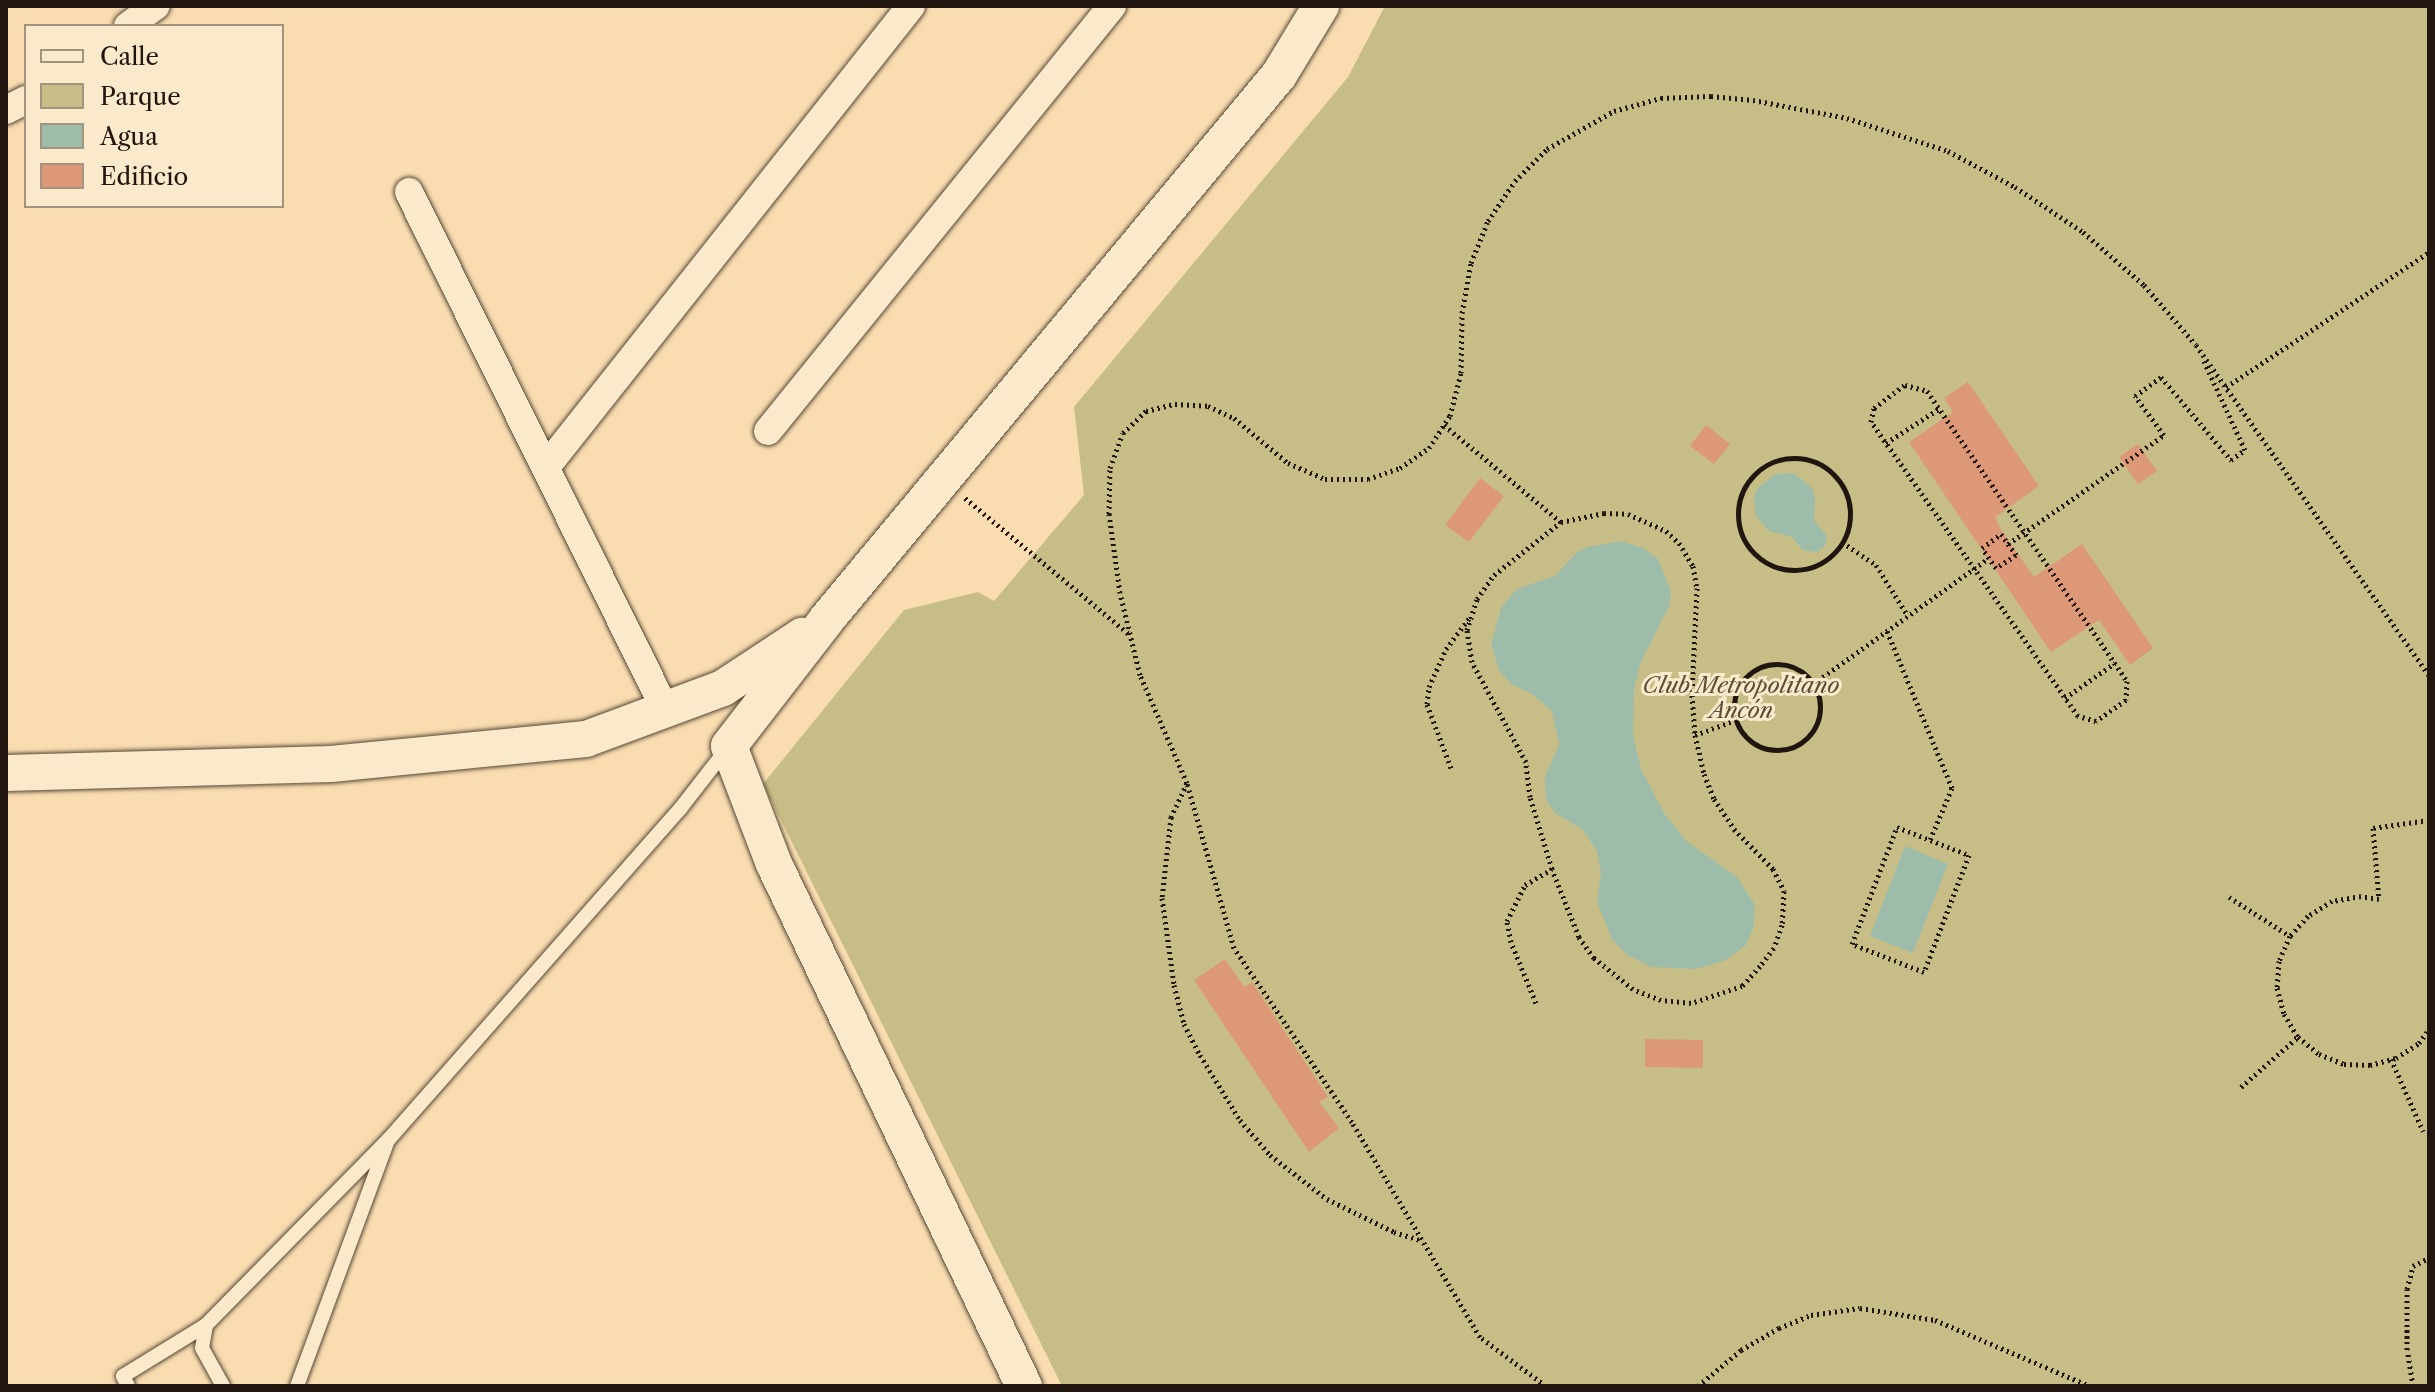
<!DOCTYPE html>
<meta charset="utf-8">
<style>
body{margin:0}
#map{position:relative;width:2435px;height:1392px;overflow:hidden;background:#f9ddb0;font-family:"Libre Caslon Text",serif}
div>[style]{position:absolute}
.green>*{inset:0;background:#c6be86}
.water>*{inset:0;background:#9ebcaa}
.building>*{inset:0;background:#d97}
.path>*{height:5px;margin-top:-2.5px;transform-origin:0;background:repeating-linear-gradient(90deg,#20150f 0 2px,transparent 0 6px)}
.path>.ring{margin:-2.5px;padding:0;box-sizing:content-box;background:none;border:5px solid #20150f;border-radius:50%}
.roads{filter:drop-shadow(0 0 2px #564737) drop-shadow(0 0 2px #564737)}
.service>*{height:14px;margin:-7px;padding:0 7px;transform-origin:7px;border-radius:7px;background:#fbe9cc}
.minor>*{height:28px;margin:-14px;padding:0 14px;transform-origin:14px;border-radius:14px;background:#fbe9cc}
.tertiary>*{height:36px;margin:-18px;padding:0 18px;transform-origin:18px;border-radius:18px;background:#fbe9cc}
span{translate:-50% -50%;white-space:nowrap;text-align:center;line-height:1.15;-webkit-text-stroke:6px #fbe9cc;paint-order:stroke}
.park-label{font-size:22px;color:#5a5039;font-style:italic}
.frame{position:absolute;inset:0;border:8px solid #20150f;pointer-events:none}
.legend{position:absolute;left:24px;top:24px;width:260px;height:184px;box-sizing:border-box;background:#fbe9cc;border:2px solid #a39480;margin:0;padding:10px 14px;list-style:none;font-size:24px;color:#20150f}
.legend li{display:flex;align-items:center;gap:16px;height:40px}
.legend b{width:40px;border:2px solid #a39480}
</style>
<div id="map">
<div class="green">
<i style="clip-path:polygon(1385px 6px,2429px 6px,2429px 1386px,1062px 1386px,763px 784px,904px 610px,978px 592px,994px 601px,1084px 495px,1074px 407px,1348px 77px)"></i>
</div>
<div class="water">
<i style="clip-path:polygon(1785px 473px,1795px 474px,1812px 488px,1815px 498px,1814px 520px,1827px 536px,1825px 546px,1817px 552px,1803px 550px,1792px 537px,1769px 531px,1756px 516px,1754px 497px,1758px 488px,1774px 475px)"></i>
<i style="clip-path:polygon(1621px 541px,1643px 548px,1658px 559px,1671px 591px,1669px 606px,1640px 664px,1634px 690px,1633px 734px,1641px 769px,1664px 813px,1686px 841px,1737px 877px,1755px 905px,1754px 925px,1746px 945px,1726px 960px,1696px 969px,1651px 967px,1626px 954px,1612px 939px,1597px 902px,1601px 874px,1597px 851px,1583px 830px,1555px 813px,1546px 799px,1545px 777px,1559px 744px,1552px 711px,1532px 694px,1511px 684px,1499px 670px,1491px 644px,1501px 608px,1517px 589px,1555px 576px,1577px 552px,1588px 547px)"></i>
<i style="clip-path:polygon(1905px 846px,1948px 864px,1913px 953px,1870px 936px)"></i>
</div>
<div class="building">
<i style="clip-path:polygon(1968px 382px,2039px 486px,1995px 517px,2002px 531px,2034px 577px,2082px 544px,2153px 648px,2130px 665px,2099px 620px,2051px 652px,1909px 442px,1953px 412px,1944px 398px)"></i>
<i style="clip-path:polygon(1706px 425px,1730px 444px,1714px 464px,1690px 446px)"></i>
<i style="clip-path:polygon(2138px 444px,2157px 471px,2138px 484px,2119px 457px)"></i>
<i style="clip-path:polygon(1480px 478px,1504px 496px,1469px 542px,1445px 525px)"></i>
<i style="clip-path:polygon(1225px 959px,1244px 987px,1252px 982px,1328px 1097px,1319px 1102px,1339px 1128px,1309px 1152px,1194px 980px)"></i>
<i style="clip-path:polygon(1645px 1039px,1703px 1040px,1703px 1068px,1645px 1067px)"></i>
</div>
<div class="path">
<i style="left:1905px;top:385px;width:23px;rotate:15deg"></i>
<i style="left:1927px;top:391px;width:352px;rotate:55.4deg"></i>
<i style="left:2127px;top:681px;width:19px;rotate:93deg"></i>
<i style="left:2126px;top:700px;width:37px;rotate:145deg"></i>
<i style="left:2096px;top:721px;width:19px;rotate:-164deg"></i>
<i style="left:2078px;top:716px;width:360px;rotate:-125.1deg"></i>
<i style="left:1871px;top:422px;width:14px;rotate:-78deg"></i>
<i style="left:1874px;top:408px;width:39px;rotate:-37deg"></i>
<i style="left:2226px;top:387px;width:244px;rotate:-33.6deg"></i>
<i style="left:1444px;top:425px;width:152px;rotate:39.7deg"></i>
<i style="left:1886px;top:443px;width:63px;rotate:-32.7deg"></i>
<i class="ring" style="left:1738px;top:458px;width:107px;height:107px"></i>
<i style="left:965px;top:498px;width:214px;rotate:39.7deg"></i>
<i style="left:1604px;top:513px;width:24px;rotate:2deg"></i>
<i style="left:1628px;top:514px;width:42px;rotate:24.1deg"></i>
<i style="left:1666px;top:531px;width:18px;rotate:43deg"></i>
<i style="left:1679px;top:543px;width:27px;rotate:59deg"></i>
<i style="left:1693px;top:566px;width:22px;rotate:80deg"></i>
<i style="left:1697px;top:588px;width:107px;rotate:92.7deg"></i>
<i style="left:1692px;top:695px;width:40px;rotate:85.7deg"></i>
<i style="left:1695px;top:735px;width:40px;rotate:77deg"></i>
<i style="left:1704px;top:774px;width:27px;rotate:68deg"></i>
<i style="left:1714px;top:799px;width:36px;rotate:56deg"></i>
<i style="left:1734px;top:829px;width:56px;rotate:45.7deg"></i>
<i style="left:1773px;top:869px;width:25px;rotate:63deg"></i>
<i style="left:1784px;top:891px;width:34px;rotate:93deg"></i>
<i style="left:1782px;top:925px;width:24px;rotate:109deg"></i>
<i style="left:1774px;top:948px;width:23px;rotate:128deg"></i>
<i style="left:1760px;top:966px;width:27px;rotate:132deg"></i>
<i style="left:1742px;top:986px;width:54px;rotate:161.6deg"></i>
<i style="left:1691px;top:1003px;width:30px;rotate:-174deg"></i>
<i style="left:1661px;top:1000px;width:30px;rotate:-159deg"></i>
<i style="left:1633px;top:989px;width:50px;rotate:-141.5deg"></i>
<i style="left:1594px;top:958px;width:26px;rotate:-126deg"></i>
<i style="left:1579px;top:937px;width:73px;rotate:-111.7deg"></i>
<i style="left:1552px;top:869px;width:75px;rotate:-107deg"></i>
<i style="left:1530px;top:797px;width:35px;rotate:-97deg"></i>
<i style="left:1526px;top:762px;width:114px;rotate:-118.4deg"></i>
<i style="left:1472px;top:662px;width:32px;rotate:-99deg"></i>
<i style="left:1467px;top:630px;width:33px;rotate:-72deg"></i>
<i style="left:1477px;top:599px;width:29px;rotate:-55deg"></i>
<i style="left:1494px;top:575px;width:85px;rotate:-38.3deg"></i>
<i style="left:1561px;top:522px;width:44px;rotate:-11.8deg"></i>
<i style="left:2001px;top:534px;width:26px;rotate:54deg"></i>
<i style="left:2016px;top:555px;width:24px;rotate:147deg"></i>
<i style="left:1996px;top:568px;width:24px;rotate:-125deg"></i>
<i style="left:1982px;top:548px;width:24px;rotate:-36deg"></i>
<i style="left:1842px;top:542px;width:41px;rotate:34.1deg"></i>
<i style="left:1876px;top:565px;width:60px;rotate:57.9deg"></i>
<i style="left:2008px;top:544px;width:190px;rotate:-34.9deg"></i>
<i style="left:2164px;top:435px;width:49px;rotate:-126.6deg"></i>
<i style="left:2135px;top:396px;width:32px;rotate:-36deg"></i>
<i style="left:2161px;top:377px;width:109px;rotate:49.9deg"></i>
<i style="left:2231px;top:460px;width:17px;rotate:-36deg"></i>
<i style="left:2245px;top:450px;width:100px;rotate:-114.8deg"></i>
<i style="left:1887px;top:631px;width:170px;rotate:67.5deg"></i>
<i style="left:1952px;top:788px;width:56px;rotate:112.9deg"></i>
<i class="ring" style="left:1734px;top:664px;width:81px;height:81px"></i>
<i style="left:1813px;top:684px;width:216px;rotate:-35.6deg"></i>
<i style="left:2065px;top:698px;width:61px;rotate:-35deg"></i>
<i style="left:1695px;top:735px;width:44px;rotate:-20.1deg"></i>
<i style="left:1451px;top:768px;width:68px;rotate:-110.6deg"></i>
<i style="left:1427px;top:704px;width:17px;rotate:-83deg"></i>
<i style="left:1429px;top:687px;width:42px;rotate:-65.9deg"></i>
<i style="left:1446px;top:649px;width:40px;rotate:-53deg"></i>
<i style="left:1187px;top:783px;width:38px;rotate:115deg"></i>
<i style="left:1171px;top:817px;width:81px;rotate:96.3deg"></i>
<i style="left:1162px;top:898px;width:88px;rotate:82.1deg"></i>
<i style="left:1174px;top:985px;width:40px;rotate:75.6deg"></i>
<i style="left:1184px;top:1024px;width:35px;rotate:63deg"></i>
<i style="left:1200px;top:1055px;width:76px;rotate:58.4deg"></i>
<i style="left:1240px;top:1120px;width:46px;rotate:49.4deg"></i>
<i style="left:1270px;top:1155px;width:72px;rotate:37.7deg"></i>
<i style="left:1327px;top:1199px;width:75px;rotate:26.2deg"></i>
<i style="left:1394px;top:1232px;width:30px;rotate:17deg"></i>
<i style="left:2429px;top:820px;width:57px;rotate:171.9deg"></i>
<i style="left:2373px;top:828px;width:71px;rotate:85.2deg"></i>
<i style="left:2379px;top:899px;width:18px;rotate:-171deg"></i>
<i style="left:2361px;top:896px;width:29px;rotate:170deg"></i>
<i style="left:2332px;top:901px;width:28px;rotate:148deg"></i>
<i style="left:2308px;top:916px;width:27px;rotate:132deg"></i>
<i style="left:2290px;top:936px;width:27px;rotate:114deg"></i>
<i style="left:2279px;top:961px;width:27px;rotate:94deg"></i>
<i style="left:2277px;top:988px;width:27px;rotate:75deg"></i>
<i style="left:2284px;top:1014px;width:27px;rotate:59deg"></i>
<i style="left:2298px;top:1037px;width:27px;rotate:39deg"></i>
<i style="left:2319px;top:1054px;width:27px;rotate:22deg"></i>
<i style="left:2344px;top:1064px;width:26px;rotate:2deg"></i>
<i style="left:2370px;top:1065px;width:27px;rotate:-15deg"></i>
<i style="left:2396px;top:1058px;width:27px;rotate:-33deg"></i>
<i style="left:2419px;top:1043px;width:17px;rotate:-54deg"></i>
<i style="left:1897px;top:827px;width:77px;rotate:21.3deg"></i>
<i style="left:1969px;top:855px;width:125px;rotate:111deg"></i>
<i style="left:1924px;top:972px;width:77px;rotate:-158.7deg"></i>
<i style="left:1852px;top:944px;width:125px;rotate:-69deg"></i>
<i style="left:2229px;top:897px;width:72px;rotate:32.6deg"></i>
<i style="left:1536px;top:1003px;width:66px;rotate:-112.3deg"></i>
<i style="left:1511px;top:942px;width:21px;rotate:-101deg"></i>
<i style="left:1507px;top:921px;width:40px;rotate:-63.4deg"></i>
<i style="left:1525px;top:885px;width:31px;rotate:-31deg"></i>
<i style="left:2391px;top:1059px;width:79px;rotate:66deg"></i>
<i style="left:2241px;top:1087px;width:76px;rotate:-41.3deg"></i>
<i style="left:1546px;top:1386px;width:82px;rotate:-143.4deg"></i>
<i style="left:1480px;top:1337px;width:250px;rotate:-120.8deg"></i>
<i style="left:1352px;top:1122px;width:210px;rotate:-124.1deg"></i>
<i style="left:1234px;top:948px;width:172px;rotate:-105.9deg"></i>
<i style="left:1187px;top:783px;width:118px;rotate:-113.5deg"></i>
<i style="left:1140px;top:675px;width:84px;rotate:-103.7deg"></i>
<i style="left:1120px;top:593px;width:80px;rotate:-97.9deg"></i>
<i style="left:1109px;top:514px;width:46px;rotate:-88.8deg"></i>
<i style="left:1110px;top:468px;width:37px;rotate:-70deg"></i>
<i style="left:1123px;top:433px;width:32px;rotate:-44deg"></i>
<i style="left:1146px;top:411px;width:30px;rotate:-14deg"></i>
<i style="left:1175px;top:404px;width:33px;rotate:3deg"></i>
<i style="left:1208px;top:406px;width:29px;rotate:25deg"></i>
<i style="left:1234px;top:418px;width:70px;rotate:39.8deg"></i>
<i style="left:1288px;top:463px;width:40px;rotate:23.4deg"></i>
<i style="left:1325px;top:479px;width:43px"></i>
<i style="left:1368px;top:479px;width:34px;rotate:-19deg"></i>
<i style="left:1400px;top:468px;width:35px;rotate:-35deg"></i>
<i style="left:1429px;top:448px;width:38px;rotate:-57deg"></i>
<i style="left:1450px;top:416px;width:44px;rotate:-75.7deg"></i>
<i style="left:1461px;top:373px;width:60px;rotate:-89deg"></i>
<i style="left:1462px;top:313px;width:51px;rotate:-79.8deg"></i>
<i style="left:1471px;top:263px;width:45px;rotate:-68deg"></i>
<i style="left:1488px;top:221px;width:48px;rotate:-56deg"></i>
<i style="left:1515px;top:181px;width:45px;rotate:-45deg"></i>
<i style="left:1547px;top:149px;width:77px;rotate:-29.6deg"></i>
<i style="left:1614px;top:111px;width:49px;rotate:-15.5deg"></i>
<i style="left:1661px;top:98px;width:50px;rotate:-2.3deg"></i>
<i style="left:1711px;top:96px;width:42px;rotate:5.4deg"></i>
<i style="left:1753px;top:100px;width:96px;rotate:10.8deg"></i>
<i style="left:1847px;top:118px;width:106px;rotate:18.1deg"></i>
<i style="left:1948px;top:151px;width:76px;rotate:28.2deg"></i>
<i style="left:2015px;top:187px;width:82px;rotate:33.5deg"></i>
<i style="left:2083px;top:232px;width:81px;rotate:41deg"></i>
<i style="left:2144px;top:285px;width:79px;rotate:49.1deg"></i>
<i style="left:2196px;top:345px;width:404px;rotate:54.8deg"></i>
<i style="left:1698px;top:1386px;width:56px;rotate:-39.9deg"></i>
<i style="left:1741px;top:1350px;width:44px;rotate:-30.1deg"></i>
<i style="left:1779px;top:1328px;width:35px;rotate:-22deg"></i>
<i style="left:1811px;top:1315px;width:49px;rotate:-8.1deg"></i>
<i style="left:1860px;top:1308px;width:76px;rotate:9.1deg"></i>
<i style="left:1935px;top:1320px;width:168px;rotate:23.1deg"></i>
<i style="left:2413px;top:1386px;width:36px;rotate:-99deg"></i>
<i style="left:2407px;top:1350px;width:61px;rotate:-90deg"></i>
<i style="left:2407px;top:1289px;width:24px;rotate:-75deg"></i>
<i style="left:2413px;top:1266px;width:18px;rotate:-27deg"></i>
</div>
<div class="roads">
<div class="service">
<i style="left:128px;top:1386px;width:11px;rotate:-117deg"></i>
<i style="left:123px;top:1376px;width:97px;rotate:-31.6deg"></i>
<i style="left:223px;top:1386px;width:43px;rotate:-118.9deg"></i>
<i style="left:202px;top:1348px;width:23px;rotate:-80deg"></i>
<i style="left:206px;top:1325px;width:261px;rotate:-45.5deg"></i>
<i style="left:389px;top:1139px;width:440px;rotate:-48.6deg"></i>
<i style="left:680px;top:809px;width:75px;rotate:-52.1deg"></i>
<i style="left:297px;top:1386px;width:259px;rotate:-69.7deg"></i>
</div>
<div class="minor">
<i style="left:128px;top:26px;width:34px;rotate:-36deg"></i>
<i style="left:6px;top:110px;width:22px;rotate:-27deg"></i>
<i style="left:409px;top:192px;width:577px;rotate:63.66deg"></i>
<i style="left:768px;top:431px;width:547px;rotate:-51.01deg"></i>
<i style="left:546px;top:467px;width:588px;rotate:-51.63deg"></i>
</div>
<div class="tertiary">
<i style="left:6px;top:773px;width:325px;rotate:-1.6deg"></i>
<i style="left:331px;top:764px;width:256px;rotate:-5.6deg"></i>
<i style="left:586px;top:739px;width:146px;rotate:-20.4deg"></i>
<i style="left:723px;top:688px;width:95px;rotate:-33.4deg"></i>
<i style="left:1024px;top:1386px;width:579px;rotate:-115.59deg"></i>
<i style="left:774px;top:864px;width:126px;rotate:-110.9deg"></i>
<i style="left:729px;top:746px;width:160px;rotate:-52.3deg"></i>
<i style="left:827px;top:619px;width:707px;rotate:-50.28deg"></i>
<i style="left:1279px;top:75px;width:81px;rotate:-58.7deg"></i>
</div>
</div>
<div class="park-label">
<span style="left:1741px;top:698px">Club Metropolitano<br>Ancón</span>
</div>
<div class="frame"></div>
<ul class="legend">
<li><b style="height:10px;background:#fbe9cc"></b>Calle</li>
<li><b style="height:22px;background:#c6be86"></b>Parque</li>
<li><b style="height:22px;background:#9ebcaa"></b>Agua</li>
<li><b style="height:22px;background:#d97"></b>Edificio</li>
</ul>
</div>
